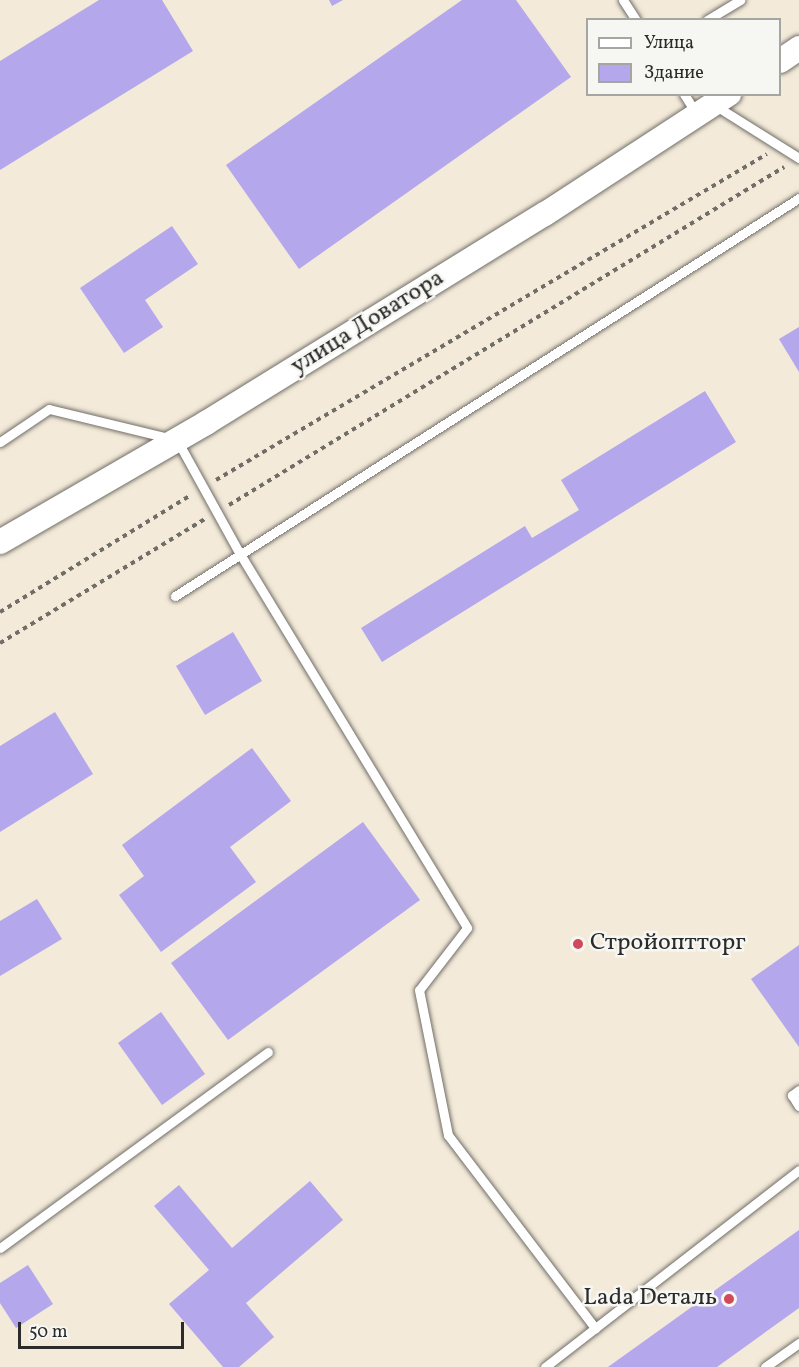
<!DOCTYPE html>
<meta charset="utf-8">
<style>
body{margin:0}
#map{position:relative;width:799px;height:1367px;overflow:hidden;background:#f3ead9;font-family:Vollkorn,serif}
div>[style]{position:absolute}
.building>*{inset:0;background:#b4a7eb}
.path>*{height:4px;margin-top:-2px;transform-origin:0;background:repeating-linear-gradient(90deg,#716e68 0 4.5px,transparent 0 9px)}
.roads{filter:drop-shadow(0 0 2px #716e68) drop-shadow(0 0 2px #716e68)}
.lane>*{height:9px;margin:-4.5px;padding:0 4.5px;transform-origin:4.5px;border-radius:4.5px;background:#fff}
.secondary>*{height:24px;margin:-12px;padding:0 12px;transform-origin:12px;border-radius:12px;background:#fff}
.dots>*{width:16px;height:16px;translate:-50% -50%;box-sizing:border-box;border:3px solid #f6f6f2;border-radius:50%}
span{translate:-50% -50%;white-space:nowrap;text-align:center;line-height:1.15;-webkit-text-stroke:5px #f6f6f2;paint-order:stroke}
.street-label{font-size:24px;color:#2b2b2b}
.poi-label{font-size:24px;color:#2b2b2b}
.left{translate:0 -50%;text-align:left}
.right{translate:-100% -50%;text-align:right}
.legend{position:absolute;left:586px;top:18px;width:195px;height:78px;box-sizing:border-box;background:#f6f6f2;border:2px solid #a5a5a2;margin:0;padding:8px 10px;list-style:none;font-size:18px;color:#2b2b2b}
.legend li{display:flex;align-items:center;gap:12px;height:30px}
.legend b{width:30px;border:2px solid #a5a5a2}
.scale{position:absolute;left:18px;top:1322px;width:166px;height:27px;box-sizing:border-box;border:3px solid #2b2b2b;border-top:0;padding-left:8px;font-size:18px;line-height:21px;white-space:nowrap;color:#2b2b2b;-webkit-text-stroke:4px #f6f6f2;paint-order:stroke}
</style>
<div id="map">
<div class="building">
<i style="clip-path:polygon(99px 0,162px 0,193px 51px,0 170px,0 61px)"></i>
<i style="clip-path:polygon(329px 0,343px 0,332px 6px)"></i>
<i style="clip-path:polygon(462px 0,516px 0,571px 77px,299px 269px,226px 165px)"></i>
<i style="clip-path:polygon(172px 226px,198px 264px,145px 300px,163px 327px,124px 353px,80px 288px)"></i>
<i style="clip-path:polygon(799px 327px,799px 372px,779px 339px)"></i>
<i style="clip-path:polygon(705px 391px,736px 442px,382px 662px,361px 628px,525px 526px,532px 538px,579px 510px,561px 480px)"></i>
<i style="clip-path:polygon(233px 632px,262px 681px,205px 715px,176px 666px)"></i>
<i style="clip-path:polygon(55px 712px,93px 774px,0 832px,0 746px)"></i>
<i style="clip-path:polygon(252px 748px,291px 801px,230px 847px,256px 882px,161px 952px,119px 895px,144px 876px,122px 845px)"></i>
<i style="clip-path:polygon(363px 822px,420px 900px,228px 1040px,171px 963px)"></i>
<i style="clip-path:polygon(37px 899px,62px 939px,0 976px,0 921px)"></i>
<i style="clip-path:polygon(799px 945px,799px 1047px,751px 979px)"></i>
<i style="clip-path:polygon(161px 1012px,205px 1074px,162px 1105px,118px 1043px)"></i>
<i style="clip-path:polygon(310px 1181px,343px 1220px,246px 1303px,274px 1337px,239px 1367px,223px 1367px,169px 1304px,209px 1270px,154px 1206px,179px 1185px,232px 1248px)"></i>
<i style="clip-path:polygon(799px 1230px,799px 1308px,717px 1367px,608px 1367px)"></i>
<i style="clip-path:polygon(28px 1265px,53px 1304px,16px 1328px,0 1303px,0 1283px)"></i>
</div>
<div class="path">
<i style="left:216px;top:480px;width:640px;rotate:-30.61deg"></i>
<i style="left:229px;top:505px;width:650px;rotate:-31.34deg"></i>
<i style="left:0;top:612px;width:224px;rotate:-31.5deg"></i>
<i style="left:0;top:643px;width:240px;rotate:-31.2deg"></i>
</div>
<div class="roads">
<div class="lane">
<i style="left:623px;top:0;width:24px;rotate:57deg"></i>
<i style="left:707px;top:20px;width:39px;rotate:-31deg"></i>
<i style="left:684px;top:94px;width:25px;rotate:58deg"></i>
<i style="left:716px;top:106px;width:98px;rotate:32.1deg"></i>
<i style="left:0;top:442px;width:59px;rotate:-34deg"></i>
<i style="left:49px;top:409px;width:132px;rotate:13.6deg"></i>
<i style="left:177px;top:440px;width:130px;rotate:61.1deg"></i>
<i style="left:240px;top:554px;width:437px;rotate:58.7deg"></i>
<i style="left:467px;top:928px;width:78px;rotate:127.7deg"></i>
<i style="left:419px;top:990px;width:148px;rotate:78.7deg"></i>
<i style="left:448px;top:1135px;width:243px;rotate:52.7deg"></i>
<i style="left:175px;top:596px;width:740px;rotate:-32.53deg"></i>
<i style="left:799px;top:1090px;width:9px;rotate:144deg"></i>
<i style="left:792px;top:1095px;width:13px;rotate:58deg"></i>
<i style="left:0;top:1248px;width:332px;rotate:-36.2deg"></i>
<i style="left:545px;top:1367px;width:321px;rotate:-37.8deg"></i>
<i style="left:765px;top:1367px;width:42px;rotate:-35.2deg"></i>
</div>
<div class="secondary">
<i style="left:780px;top:61px;width:23px;rotate:-34deg"></i>
<i style="left:0;top:542px;width:238px;rotate:-30deg"></i>
<i style="left:206px;top:423px;width:398px;rotate:-31.7deg"></i>
<i style="left:545px;top:214px;width:220px;rotate:-33.1deg"></i>
</div>
</div>
<div class="dots">
<i style="left:578px;top:944px;background:#d1495b"></i>
<i style="left:729px;top:1299px;background:#d1495b"></i>
</div>
<div class="street-label">
<span style="left:368px;top:323px;rotate:-32deg">улица Доватора</span>
</div>
<div class="poi-label">
<span class="left" style="left:590px;top:944px">Стройоптторг</span>
<span class="right" style="left:717px;top:1299px">Lada Dеталь</span>
</div>
<ul class="legend">
<li><b style="height:8px;background:#fff"></b>Улица</li>
<li><b style="height:16px;background:#b4a7eb"></b>Здание</li>
</ul>
<div class="scale">50 m</div>
</div>
